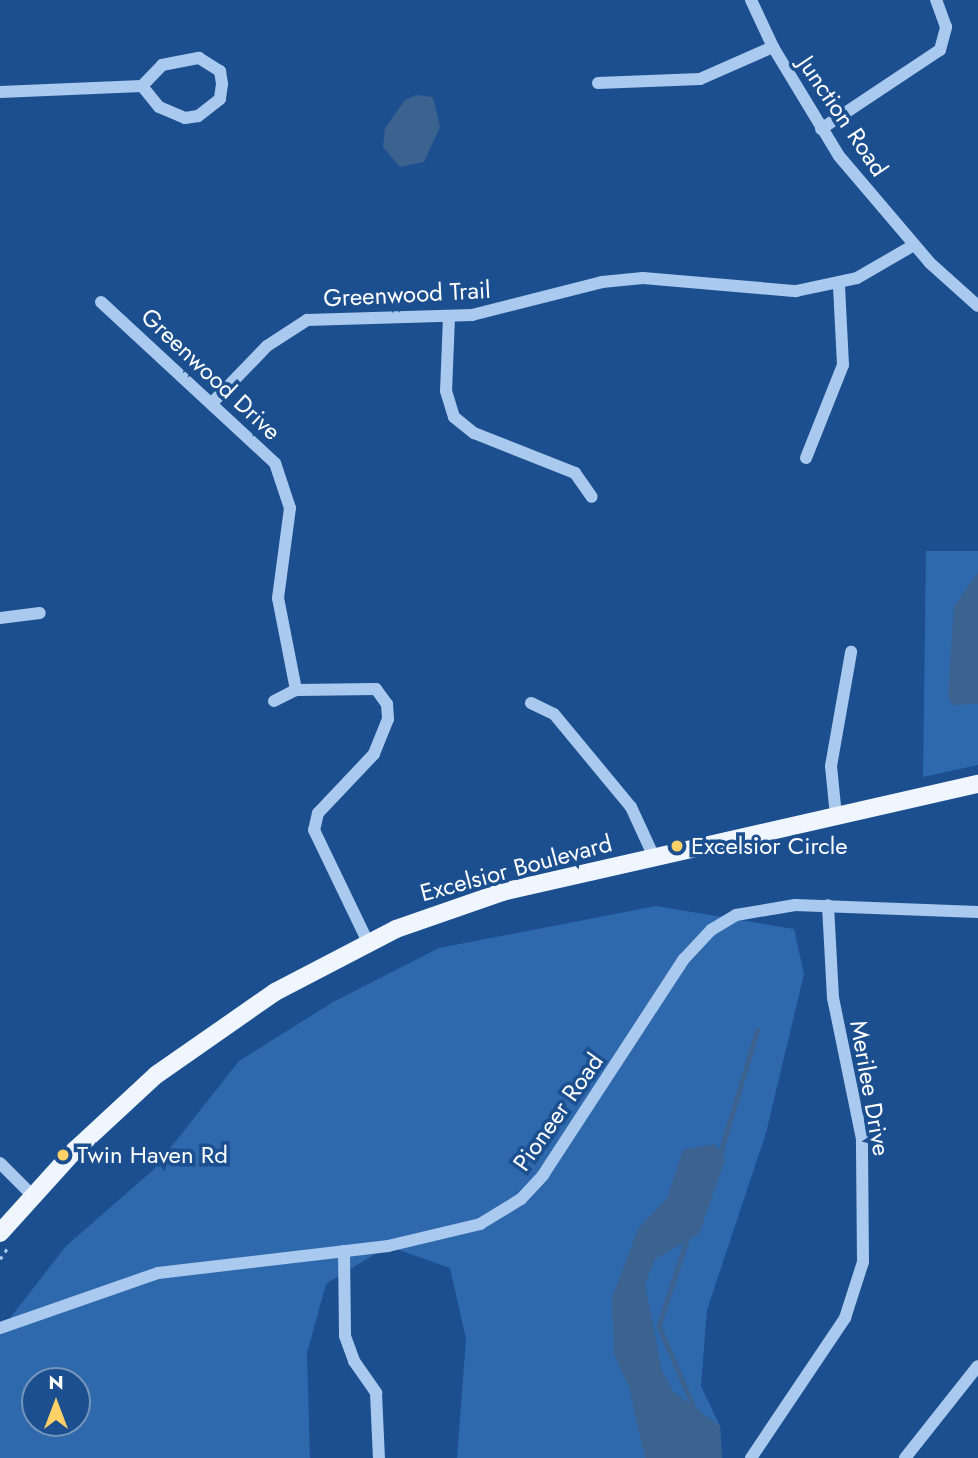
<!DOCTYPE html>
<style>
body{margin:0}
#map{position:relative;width:978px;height:1458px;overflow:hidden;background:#1b4f8f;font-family:Jost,sans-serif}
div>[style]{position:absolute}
.green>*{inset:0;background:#2e69ad}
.water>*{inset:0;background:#3c6290}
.stream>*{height:4.5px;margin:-2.25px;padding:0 2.25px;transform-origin:2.25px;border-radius:2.25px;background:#3c6290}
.path>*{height:2.5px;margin-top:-1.25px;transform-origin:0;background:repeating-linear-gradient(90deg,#a9c9ee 0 3.5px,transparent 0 8.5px)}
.minor>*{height:12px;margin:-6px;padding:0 6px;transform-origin:6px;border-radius:6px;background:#a9c9ee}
.major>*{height:18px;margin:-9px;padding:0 9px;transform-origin:9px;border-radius:9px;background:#f0f6ff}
.dots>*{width:19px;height:19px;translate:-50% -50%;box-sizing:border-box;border:4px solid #1b4f8f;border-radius:50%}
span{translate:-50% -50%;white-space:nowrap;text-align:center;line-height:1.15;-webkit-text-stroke:7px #1b4f8f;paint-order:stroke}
.street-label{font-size:24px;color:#fff}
.poi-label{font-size:24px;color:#fff}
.left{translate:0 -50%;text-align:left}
.north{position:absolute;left:21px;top:1367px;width:70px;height:70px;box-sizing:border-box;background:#1b4f8f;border:2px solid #7695bc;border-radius:50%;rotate:0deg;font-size:19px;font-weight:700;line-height:28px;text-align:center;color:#fff}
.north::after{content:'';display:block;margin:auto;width:24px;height:32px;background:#ffd166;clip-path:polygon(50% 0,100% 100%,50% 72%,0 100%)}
</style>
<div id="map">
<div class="green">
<i style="clip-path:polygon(926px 551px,978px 551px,978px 765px,923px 777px)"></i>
<i style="clip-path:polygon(evenodd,656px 906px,794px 929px,804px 974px,766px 1133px,707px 1310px,701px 1386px,720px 1426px,722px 1458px,457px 1458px,466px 1339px,450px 1268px,388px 1246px,326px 1284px,307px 1353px,310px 1458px,0 1458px,0 1331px,66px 1246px,153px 1170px,239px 1061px,333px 1002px,439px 948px,656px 906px,35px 1381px,77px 1381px,77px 1423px,35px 1423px,35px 1381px)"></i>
</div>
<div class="water">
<i style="clip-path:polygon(416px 95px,433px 97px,440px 127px,424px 162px,400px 167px,383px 147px,385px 128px,405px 100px)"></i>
<i style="clip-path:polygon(978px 573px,978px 704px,952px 705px,948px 696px,954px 606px)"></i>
<i style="clip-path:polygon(715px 1144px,725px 1160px,699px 1234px,655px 1259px,645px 1284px,662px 1371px,674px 1392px,720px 1426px,722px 1458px,645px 1458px,629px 1387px,614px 1354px,612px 1298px,638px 1229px,667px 1198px,683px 1150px)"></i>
</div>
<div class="stream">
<i style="left:719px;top:1157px;width:132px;rotate:-73.2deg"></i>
<i style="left:688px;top:1237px;width:94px;rotate:108deg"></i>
<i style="left:659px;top:1326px;width:94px;rotate:66.7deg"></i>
</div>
<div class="path">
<i style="left:0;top:1259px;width:14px;rotate:-56deg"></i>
</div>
<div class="minor">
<i style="left:751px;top:0;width:52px;rotate:64.9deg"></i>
<i style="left:199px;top:58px;width:25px;rotate:32deg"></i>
<i style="left:220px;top:71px;width:13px;rotate:81deg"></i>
<i style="left:222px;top:84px;width:15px;rotate:98deg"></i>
<i style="left:220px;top:99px;width:28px;rotate:142deg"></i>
<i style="left:198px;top:116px;width:13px;rotate:171deg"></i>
<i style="left:185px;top:118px;width:28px;rotate:-157deg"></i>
<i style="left:159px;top:107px;width:27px;rotate:-129deg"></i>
<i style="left:142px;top:86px;width:29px;rotate:-46deg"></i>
<i style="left:162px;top:65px;width:38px;rotate:-11deg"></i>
<i style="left:598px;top:83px;width:102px;rotate:-2.2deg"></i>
<i style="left:700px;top:79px;width:80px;rotate:-23.7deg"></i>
<i style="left:773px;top:47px;width:127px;rotate:58.8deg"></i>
<i style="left:839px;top:156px;width:140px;rotate:49.6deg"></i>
<i style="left:930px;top:263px;width:64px;rotate:41.9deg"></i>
<i style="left:0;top:92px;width:142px;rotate:-2.4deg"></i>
<i style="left:821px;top:129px;width:143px;rotate:-33.6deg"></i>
<i style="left:940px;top:50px;width:24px;rotate:-75deg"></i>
<i style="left:946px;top:27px;width:29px;rotate:-110deg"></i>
<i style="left:101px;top:302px;width:237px;rotate:42.8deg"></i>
<i style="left:275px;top:463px;width:47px;rotate:71.6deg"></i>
<i style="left:290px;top:508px;width:91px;rotate:97.6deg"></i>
<i style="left:278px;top:598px;width:94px;rotate:78.9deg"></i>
<i style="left:449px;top:317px;width:74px;rotate:92.3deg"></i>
<i style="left:446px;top:391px;width:27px;rotate:73deg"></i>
<i style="left:454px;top:417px;width:26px;rotate:39deg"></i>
<i style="left:474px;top:433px;width:109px;rotate:21.6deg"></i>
<i style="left:575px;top:473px;width:29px;rotate:55deg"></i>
<i style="left:212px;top:403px;width:79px;rotate:-46deg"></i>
<i style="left:267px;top:346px;width:48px;rotate:-33deg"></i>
<i style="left:307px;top:320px;width:165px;rotate:-1.7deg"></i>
<i style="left:472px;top:315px;width:134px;rotate:-14.2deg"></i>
<i style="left:602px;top:282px;width:41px;rotate:-5.6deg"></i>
<i style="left:643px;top:278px;width:154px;rotate:4.9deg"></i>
<i style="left:796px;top:291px;width:62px;rotate:-12deg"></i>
<i style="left:857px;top:278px;width:66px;rotate:-30.1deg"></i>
<i style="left:806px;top:458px;width:100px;rotate:-68.3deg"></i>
<i style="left:843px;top:365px;width:80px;rotate:-92.9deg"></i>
<i style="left:0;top:618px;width:40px;rotate:-7.1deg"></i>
<i style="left:274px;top:701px;width:25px;rotate:-27deg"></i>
<i style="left:296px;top:690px;width:80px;rotate:-0.7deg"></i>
<i style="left:376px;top:689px;width:19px;rotate:54deg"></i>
<i style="left:387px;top:704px;width:15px;rotate:86deg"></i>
<i style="left:388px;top:719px;width:38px;rotate:112deg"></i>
<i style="left:374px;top:754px;width:81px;rotate:133.5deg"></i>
<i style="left:318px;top:813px;width:17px;rotate:103deg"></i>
<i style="left:314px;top:830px;width:124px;rotate:64.3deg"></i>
<i style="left:531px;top:703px;width:25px;rotate:26deg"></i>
<i style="left:554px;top:714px;width:121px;rotate:50.4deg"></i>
<i style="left:631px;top:807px;width:55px;rotate:65.3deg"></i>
<i style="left:836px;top:816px;width:50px;rotate:-95.7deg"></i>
<i style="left:831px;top:766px;width:116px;rotate:-80deg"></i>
<i style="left:0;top:1163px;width:47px;rotate:45deg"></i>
<i style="left:344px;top:1251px;width:85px;rotate:89.3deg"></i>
<i style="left:345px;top:1336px;width:27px;rotate:70deg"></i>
<i style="left:354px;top:1361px;width:39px;rotate:55deg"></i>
<i style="left:376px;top:1393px;width:65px;rotate:87.4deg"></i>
<i style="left:0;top:1328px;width:167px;rotate:-19.2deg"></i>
<i style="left:158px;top:1273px;width:232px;rotate:-6.7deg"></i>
<i style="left:388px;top:1246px;width:95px;rotate:-13.4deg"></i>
<i style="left:480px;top:1224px;width:48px;rotate:-31.4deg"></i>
<i style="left:521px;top:1199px;width:33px;rotate:-47deg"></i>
<i style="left:543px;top:1175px;width:258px;rotate:-56.9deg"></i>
<i style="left:684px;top:959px;width:40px;rotate:-47deg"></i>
<i style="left:711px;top:930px;width:29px;rotate:-31deg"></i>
<i style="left:736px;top:915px;width:60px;rotate:-9.6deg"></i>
<i style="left:795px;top:905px;width:183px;rotate:2.2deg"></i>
<i style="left:751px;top:1458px;width:169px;rotate:-56.1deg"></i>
<i style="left:845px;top:1318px;width:59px;rotate:-72.2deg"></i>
<i style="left:863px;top:1262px;width:123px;rotate:-90.5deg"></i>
<i style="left:862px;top:1139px;width:144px;rotate:-101.6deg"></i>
<i style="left:833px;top:998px;width:93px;rotate:-93.1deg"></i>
<i style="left:905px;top:1458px;width:117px;rotate:-51.6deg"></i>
</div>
<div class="major">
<i style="left:0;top:1233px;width:112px;rotate:-47.9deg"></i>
<i style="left:75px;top:1150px;width:110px;rotate:-42.8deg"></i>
<i style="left:156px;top:1075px;width:145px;rotate:-34.9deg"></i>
<i style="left:275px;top:992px;width:136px;rotate:-27.5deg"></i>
<i style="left:396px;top:929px;width:112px;rotate:-19.2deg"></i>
<i style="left:502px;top:892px;width:488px;rotate:-12.8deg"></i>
</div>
<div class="dots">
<i style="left:677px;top:846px;background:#ffd166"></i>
<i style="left:63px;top:1155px;background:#ffd166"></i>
</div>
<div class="street-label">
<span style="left:843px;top:116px;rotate:56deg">Junction Road</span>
<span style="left:407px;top:294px;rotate:-3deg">Greenwood Trail</span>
<span style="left:211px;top:374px;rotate:43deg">Greenwood Drive</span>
<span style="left:516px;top:868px;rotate:-15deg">Excelsior Boulevard</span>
<span style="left:870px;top:1088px;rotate:80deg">Merilee Drive</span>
<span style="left:558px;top:1112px;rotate:-55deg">Pioneer Road</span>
</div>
<div class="poi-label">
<span class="left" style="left:691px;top:846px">Excelsior Circle</span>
<span class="left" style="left:77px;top:1155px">Twin Haven Rd</span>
</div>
<div class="north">N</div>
</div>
